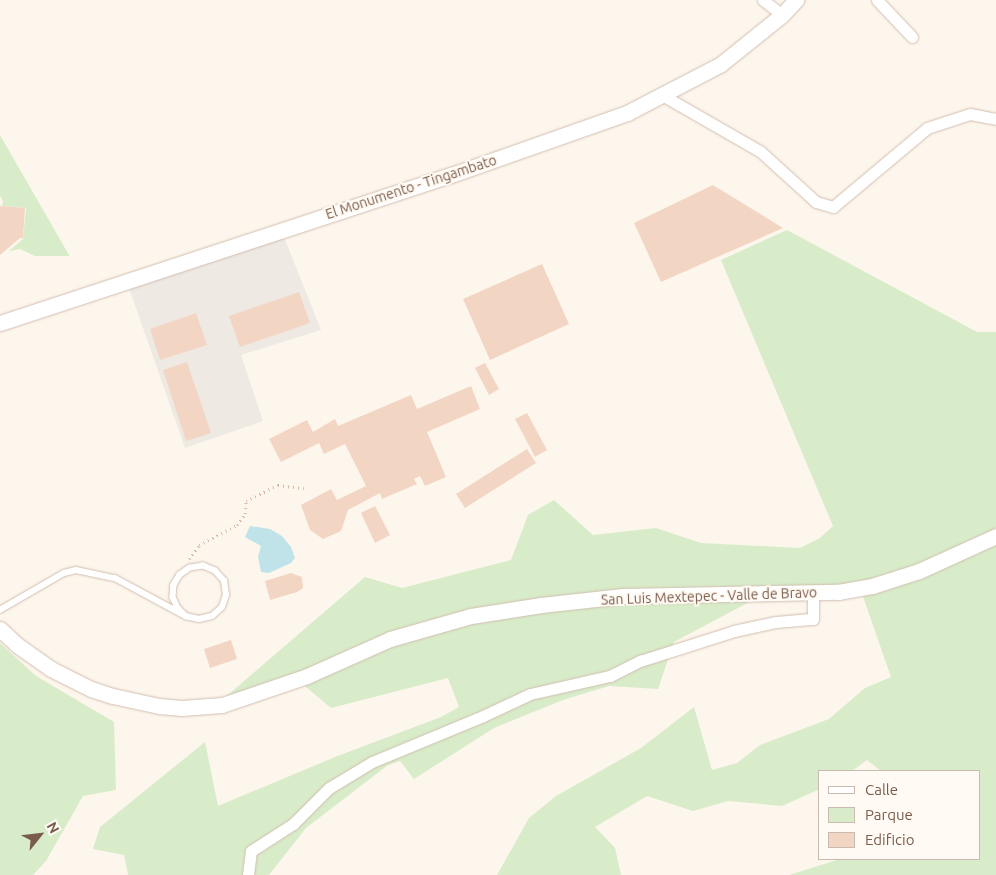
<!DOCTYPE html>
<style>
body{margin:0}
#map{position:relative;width:996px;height:875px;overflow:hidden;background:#fdf6ec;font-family:Ubuntu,sans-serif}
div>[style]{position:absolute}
.industrial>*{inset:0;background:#efe9e4}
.green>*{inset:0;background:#d8ecc9}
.water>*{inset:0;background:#bfe3e8}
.building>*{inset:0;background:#f3d5c3}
.path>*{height:2.5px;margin-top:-1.25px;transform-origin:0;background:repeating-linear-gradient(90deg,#d9b8a5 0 1px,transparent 0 5px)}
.roads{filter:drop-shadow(0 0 1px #d1beb0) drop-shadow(0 0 1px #d1beb0)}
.lane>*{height:5.5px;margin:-2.75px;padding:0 2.75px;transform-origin:2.75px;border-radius:2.75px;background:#fff}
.street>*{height:11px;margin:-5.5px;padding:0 5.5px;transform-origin:5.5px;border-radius:5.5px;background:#fff}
.secondary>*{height:15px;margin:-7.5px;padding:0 7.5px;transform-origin:7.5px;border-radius:7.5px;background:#fff}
span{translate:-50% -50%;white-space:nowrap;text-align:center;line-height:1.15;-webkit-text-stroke:4px #fffaf3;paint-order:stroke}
.street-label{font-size:14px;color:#7a5c4d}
.legend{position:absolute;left:818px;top:770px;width:162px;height:90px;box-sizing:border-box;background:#fffaf3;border:1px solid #cabbb1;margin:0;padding:6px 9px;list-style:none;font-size:15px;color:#7a5c4d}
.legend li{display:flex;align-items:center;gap:10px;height:25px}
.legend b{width:25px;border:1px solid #cabbb1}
.north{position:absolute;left:15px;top:810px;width:50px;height:50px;-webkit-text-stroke:4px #fffaf3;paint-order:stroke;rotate:61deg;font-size:14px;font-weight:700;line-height:20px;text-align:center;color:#7a5c4d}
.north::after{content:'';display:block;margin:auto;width:18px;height:22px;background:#7a5c4d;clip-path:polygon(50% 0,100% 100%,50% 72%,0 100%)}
</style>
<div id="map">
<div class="industrial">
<i style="clip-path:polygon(284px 237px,321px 330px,241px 355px,263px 421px,185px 448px,129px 288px)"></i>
</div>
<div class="green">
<i style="clip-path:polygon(0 135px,69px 255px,69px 256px,35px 256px,20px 249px,9px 251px,23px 239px,26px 208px,2px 206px,3px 201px,0 196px)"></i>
<i style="clip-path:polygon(787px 230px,977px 332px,996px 332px,996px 875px,789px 875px,840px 859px,980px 859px,980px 771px,881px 771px,867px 760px,852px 771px,820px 771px,820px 789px,782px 806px,728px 801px,693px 811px,647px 796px,595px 827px,615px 848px,621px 875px,497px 875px,529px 818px,556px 796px,641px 748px,694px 707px,712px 770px,737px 763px,760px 745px,829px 719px,865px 688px,891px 677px,861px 591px,770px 591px,674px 642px,658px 689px,609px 686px,563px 700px,494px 728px,414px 779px,400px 761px,388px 765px,306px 828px,269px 875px,128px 875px,124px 855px,93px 849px,100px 827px,205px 742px,218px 806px,335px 757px,441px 717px,459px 707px,448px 678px,331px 708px,293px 676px,221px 701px,365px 577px,402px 588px,511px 560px,528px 515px,554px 500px,593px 535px,656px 528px,701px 543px,800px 548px,820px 538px,833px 526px,721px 260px)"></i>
<i style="clip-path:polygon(0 643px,36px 676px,114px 722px,116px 790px,83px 796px,46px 861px,33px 875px,0 875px)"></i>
</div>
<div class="water">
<i style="clip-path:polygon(250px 526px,270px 529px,282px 536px,291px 547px,295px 558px,291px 563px,269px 573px,261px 572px,258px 557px,261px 546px,245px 537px)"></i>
</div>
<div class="building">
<i style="clip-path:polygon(713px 185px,783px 228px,661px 282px,634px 223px)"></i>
<i style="clip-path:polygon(0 206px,25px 208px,23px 238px,20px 238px,0 255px)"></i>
<i style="clip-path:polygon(542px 264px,569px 324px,490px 360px,463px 299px)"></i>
<i style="clip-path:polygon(299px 292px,310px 323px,240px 347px,229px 316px)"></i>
<i style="clip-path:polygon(196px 313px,207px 345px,160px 360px,150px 329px)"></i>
<i style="clip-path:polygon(187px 362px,211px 433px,186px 441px,163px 370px)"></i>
<i style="clip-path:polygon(485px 363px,499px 389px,489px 395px,475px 368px)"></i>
<i style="clip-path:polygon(471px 386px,480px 409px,427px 432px,446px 477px,425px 486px,420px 476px,414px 479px,417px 484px,382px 499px,380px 493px,348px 510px,341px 531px,323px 539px,310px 530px,301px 505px,331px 489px,337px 500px,366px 486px,345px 444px,324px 454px,319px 443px,281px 462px,269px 439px,307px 420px,313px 432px,335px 419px,338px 426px,411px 395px,417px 409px)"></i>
<i style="clip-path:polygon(527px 413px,547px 450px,535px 457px,515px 419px)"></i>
<i style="clip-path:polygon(527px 449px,536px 463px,465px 508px,456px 494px)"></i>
<i style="clip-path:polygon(375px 506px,390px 535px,375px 543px,361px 513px)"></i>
<i style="clip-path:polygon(291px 573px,302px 577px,303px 588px,297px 592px,270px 600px,265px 581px)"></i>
<i style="clip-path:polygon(231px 640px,237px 659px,210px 668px,204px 649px)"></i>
</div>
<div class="path">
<i style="left:189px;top:559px;width:17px;rotate:-54deg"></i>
<i style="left:199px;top:545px;width:43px;rotate:-27.8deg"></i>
<i style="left:237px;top:525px;width:14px;rotate:-54deg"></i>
<i style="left:245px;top:514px;width:13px;rotate:-86deg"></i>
<i style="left:246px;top:501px;width:36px;rotate:-27deg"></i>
<i style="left:278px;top:485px;width:26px;rotate:7deg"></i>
</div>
<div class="roads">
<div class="lane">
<i style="left:0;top:610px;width:74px;rotate:-30deg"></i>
<i style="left:64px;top:573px;width:12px;rotate:-14deg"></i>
<i style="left:76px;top:570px;width:40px;rotate:12deg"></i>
<i style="left:115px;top:578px;width:81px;rotate:28.2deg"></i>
<i style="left:186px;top:616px;width:13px;rotate:13deg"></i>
<i style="left:199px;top:619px;width:13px;rotate:-13deg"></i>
<i style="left:212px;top:616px;width:13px;rotate:-42deg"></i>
<i style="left:222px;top:607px;width:13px;rotate:-72deg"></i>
<i style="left:226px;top:595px;width:14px;rotate:-98deg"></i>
<i style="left:224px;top:581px;width:13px;rotate:-132deg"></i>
<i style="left:215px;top:571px;width:13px;rotate:-157deg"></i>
<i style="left:203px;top:566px;width:13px;rotate:171deg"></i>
<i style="left:190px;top:568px;width:12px;rotate:145deg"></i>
<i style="left:180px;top:575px;width:12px;rotate:121deg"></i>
<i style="left:174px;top:585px;width:12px;rotate:95deg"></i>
<i style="left:173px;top:597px;width:12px;rotate:66deg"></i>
<i style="left:178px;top:608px;width:11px;rotate:45deg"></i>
</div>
<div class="street">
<i style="left:763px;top:0;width:24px;rotate:38deg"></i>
<i style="left:877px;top:0;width:51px;rotate:46.6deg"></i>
<i style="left:662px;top:95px;width:114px;rotate:29.9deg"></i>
<i style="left:761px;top:152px;width:74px;rotate:42.3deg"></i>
<i style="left:816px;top:202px;width:18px;rotate:16deg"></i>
<i style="left:833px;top:207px;width:123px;rotate:-40deg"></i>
<i style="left:927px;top:128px;width:45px;rotate:-18deg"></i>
<i style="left:970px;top:114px;width:26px;rotate:11deg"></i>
<i style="left:248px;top:875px;width:24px;rotate:-83deg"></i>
<i style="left:251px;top:851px;width:50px;rotate:-32.7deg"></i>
<i style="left:293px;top:824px;width:51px;rotate:-45deg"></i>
<i style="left:329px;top:788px;width:50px;rotate:-31.2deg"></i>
<i style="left:372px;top:762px;width:120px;rotate:-22.5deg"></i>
<i style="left:483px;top:716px;width:52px;rotate:-25.1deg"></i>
<i style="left:530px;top:694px;width:82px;rotate:-12.7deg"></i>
<i style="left:610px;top:676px;width:34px;rotate:-27deg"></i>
<i style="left:640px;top:661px;width:99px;rotate:-17.7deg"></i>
<i style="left:734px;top:631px;width:43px;rotate:-12.1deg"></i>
<i style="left:776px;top:622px;width:37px;rotate:-5deg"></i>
<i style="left:813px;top:619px;width:26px;rotate:-90deg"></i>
</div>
<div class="secondary">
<i style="left:0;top:323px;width:475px;rotate:-18.2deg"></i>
<i style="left:451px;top:175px;width:187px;rotate:-19.4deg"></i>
<i style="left:627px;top:113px;width:106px;rotate:-27.5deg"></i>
<i style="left:721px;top:64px;width:78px;rotate:-38.8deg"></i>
<i style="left:782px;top:15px;width:21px;rotate:-47deg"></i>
<i style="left:0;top:629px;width:23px;rotate:43deg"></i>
<i style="left:17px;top:645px;width:42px;rotate:35.2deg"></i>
<i style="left:51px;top:669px;width:45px;rotate:26.6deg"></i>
<i style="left:91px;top:689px;width:23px;rotate:18deg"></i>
<i style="left:113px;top:696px;width:47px;rotate:12.3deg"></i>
<i style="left:159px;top:706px;width:23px;rotate:5deg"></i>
<i style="left:182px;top:708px;width:40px;rotate:-4.3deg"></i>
<i style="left:222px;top:705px;width:90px;rotate:-18.8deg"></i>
<i style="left:307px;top:676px;width:91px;rotate:-24deg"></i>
<i style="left:390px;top:639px;width:84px;rotate:-15.9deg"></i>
<i style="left:471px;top:616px;width:71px;rotate:-8.9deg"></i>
<i style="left:541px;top:605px;width:82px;rotate:-6.3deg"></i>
<i style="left:623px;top:596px;width:215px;rotate:-1.1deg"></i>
<i style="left:838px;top:592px;width:35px;rotate:-10deg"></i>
<i style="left:872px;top:586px;width:49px;rotate:-17.7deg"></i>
<i style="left:919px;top:571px;width:85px;rotate:-24.4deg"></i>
</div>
</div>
<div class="street-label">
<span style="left:411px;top:187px;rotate:-18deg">El Monumento - Tingambato</span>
<span style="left:709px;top:596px;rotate:-2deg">San Luis Mextepec - Valle de Bravo</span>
</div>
<ul class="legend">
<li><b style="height:6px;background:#fff"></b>Calle</li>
<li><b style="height:14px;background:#d8ecc9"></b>Parque</li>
<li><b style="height:14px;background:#f3d5c3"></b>Edificio</li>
</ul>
<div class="north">N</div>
</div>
